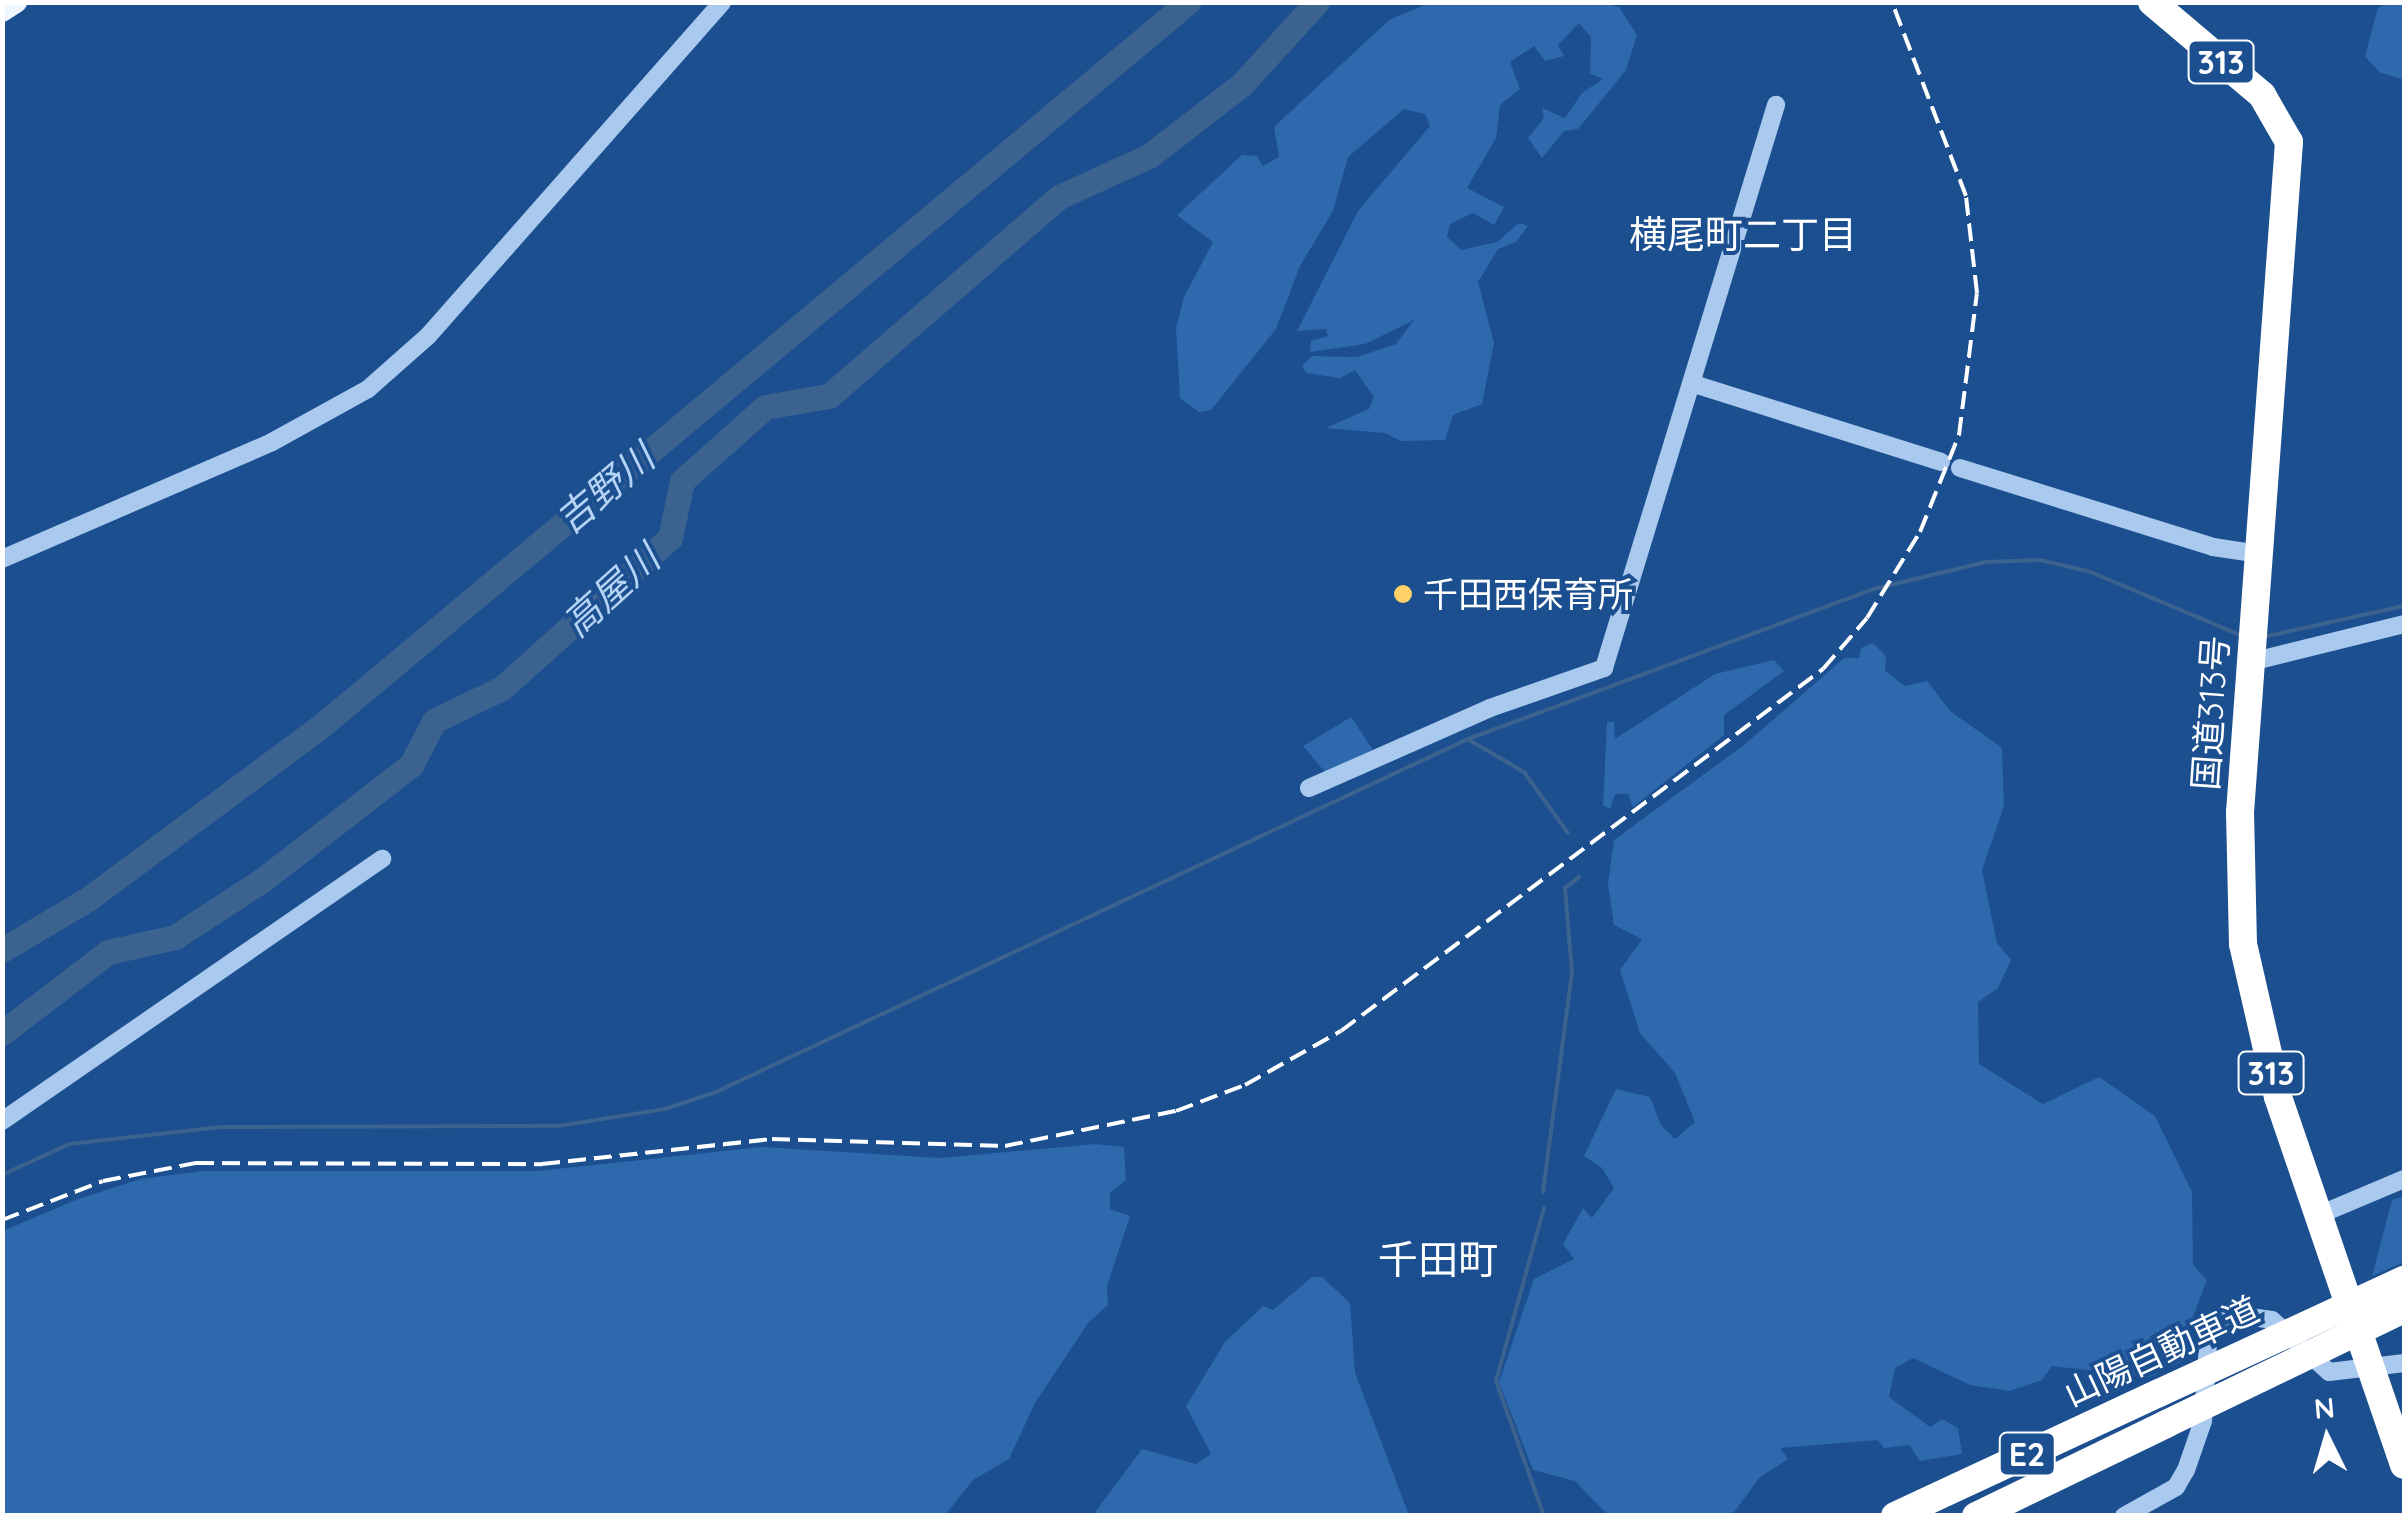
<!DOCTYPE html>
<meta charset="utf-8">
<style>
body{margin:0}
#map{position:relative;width:2407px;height:1518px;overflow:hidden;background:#1b4f8f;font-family:Quicksand,"Noto Sans JP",sans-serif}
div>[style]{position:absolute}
.green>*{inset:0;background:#2e69ad}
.stream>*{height:4px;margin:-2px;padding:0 2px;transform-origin:2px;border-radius:2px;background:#3c6290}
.river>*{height:25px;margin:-12.5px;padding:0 12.5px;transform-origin:12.5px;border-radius:12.5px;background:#3c6290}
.minor>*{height:18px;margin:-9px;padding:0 9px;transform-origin:9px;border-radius:9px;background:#a9c9ee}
.major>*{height:22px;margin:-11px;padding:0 11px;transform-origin:11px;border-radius:11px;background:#f0f6ff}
.highway>*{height:28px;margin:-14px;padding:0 14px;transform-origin:14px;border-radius:14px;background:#fff}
.rail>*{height:4px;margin-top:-2px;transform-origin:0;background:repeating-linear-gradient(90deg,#fff 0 18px,transparent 0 26px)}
.highway-bridge>*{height:28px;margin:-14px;padding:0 14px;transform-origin:14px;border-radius:14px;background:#fff}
.dots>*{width:28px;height:28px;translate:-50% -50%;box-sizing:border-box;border:5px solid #1b4f8f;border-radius:50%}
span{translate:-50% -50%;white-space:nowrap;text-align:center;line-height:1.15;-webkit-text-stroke:8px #1b4f8f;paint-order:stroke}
.shield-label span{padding:2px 8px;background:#1b4f8f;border:2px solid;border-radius:8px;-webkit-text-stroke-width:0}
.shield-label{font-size:32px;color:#fff;font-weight:700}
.poi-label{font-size:35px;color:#fff}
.left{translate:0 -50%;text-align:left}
.street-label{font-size:35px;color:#fff}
.neighbourhood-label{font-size:38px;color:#fff}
.water-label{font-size:38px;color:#b5d3f5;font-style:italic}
.quarter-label{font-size:40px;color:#fff}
.frame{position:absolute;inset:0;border:5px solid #fff;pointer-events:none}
.north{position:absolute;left:2277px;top:1388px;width:100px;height:100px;-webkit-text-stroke:8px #1b4f8f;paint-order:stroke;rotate:355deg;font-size:28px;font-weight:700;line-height:40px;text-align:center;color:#fff}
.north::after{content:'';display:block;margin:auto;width:35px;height:45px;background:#fff;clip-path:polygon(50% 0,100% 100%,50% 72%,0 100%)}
</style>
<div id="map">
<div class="green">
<i style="clip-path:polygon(1600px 2px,1619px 7px,1637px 35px,1626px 70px,1578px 129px,1564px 131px,1542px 158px,1528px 138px,1544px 118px,1542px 108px,1565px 118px,1582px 93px,1603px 79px,1590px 74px,1591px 37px,1579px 23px,1558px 45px,1564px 56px,1545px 61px,1534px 46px,1510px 62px,1520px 89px,1500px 105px,1496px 138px,1467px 188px,1504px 207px,1494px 225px,1473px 213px,1450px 224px,1447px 237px,1461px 250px,1497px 242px,1519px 223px,1528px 226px,1516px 242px,1498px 249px,1478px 282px,1494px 343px,1482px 404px,1453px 415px,1445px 440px,1401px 441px,1385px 433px,1326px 428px,1369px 409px,1374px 397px,1355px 370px,1340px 378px,1306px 373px,1302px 366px,1312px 356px,1357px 357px,1396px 344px,1414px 320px,1365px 344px,1310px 352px,1311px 341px,1328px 336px,1326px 329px,1297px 331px,1358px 211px,1430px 126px,1425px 114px,1404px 109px,1348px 157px,1333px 211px,1300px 266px,1276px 329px,1211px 410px,1199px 412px,1180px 398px,1176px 328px,1184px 297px,1213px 242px,1177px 215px,1242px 155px,1257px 156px,1263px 166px,1279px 157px,1274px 127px,1389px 20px,1429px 3px)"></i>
<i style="clip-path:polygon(2390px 2px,2404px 3px,2404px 80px,2379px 72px,2365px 56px,2378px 8px)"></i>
<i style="clip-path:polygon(1873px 643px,1886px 656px,1885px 671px,1905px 686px,1927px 681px,1950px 711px,2002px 748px,2004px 806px,1982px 870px,1997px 943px,2011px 960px,1998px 988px,1978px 1002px,1979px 1064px,2043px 1104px,2099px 1077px,2155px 1116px,2192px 1192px,2193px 1265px,2207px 1280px,2189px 1327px,2182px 1329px,2185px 1360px,2150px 1377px,2052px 1366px,2042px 1380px,2010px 1391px,1970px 1385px,1913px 1358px,1895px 1368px,1889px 1397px,1930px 1427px,1942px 1419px,1958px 1428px,1962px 1454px,1920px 1461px,1909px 1445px,1884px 1448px,1878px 1440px,1780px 1448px,1788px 1459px,1760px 1477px,1732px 1515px,1608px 1515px,1575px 1481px,1533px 1470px,1499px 1382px,1534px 1279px,1574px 1259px,1563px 1244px,1583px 1208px,1592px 1218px,1614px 1188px,1602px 1168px,1584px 1156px,1616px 1089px,1650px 1097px,1661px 1125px,1675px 1139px,1695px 1122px,1675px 1073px,1640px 1033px,1620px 970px,1642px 939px,1614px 925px,1608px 884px,1614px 840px,1744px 745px,1844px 658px,1859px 658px,1861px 648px)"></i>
<i style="clip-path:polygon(1774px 660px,1784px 671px,1724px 715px,1724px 735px,1633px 807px,1628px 794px,1615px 794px,1610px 809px,1603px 805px,1607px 722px,1614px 722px,1615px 739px,1715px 674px)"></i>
<i style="clip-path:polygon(1351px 717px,1373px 750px,1325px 772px,1303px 746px)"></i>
<i style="clip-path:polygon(1096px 1144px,1124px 1147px,1126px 1180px,1110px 1193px,1110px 1209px,1130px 1216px,1107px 1286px,1108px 1305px,1088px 1323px,1035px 1403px,1009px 1459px,973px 1480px,945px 1515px,3px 1514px,3px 1231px,78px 1199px,141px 1179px,202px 1171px,538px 1171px,761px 1147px,939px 1158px)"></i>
<i style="clip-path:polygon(2404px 1196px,2404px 1262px,2372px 1276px,2392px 1200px)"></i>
<i style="clip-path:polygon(1312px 1277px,1322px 1277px,1350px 1303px,1355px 1373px,1409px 1515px,1093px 1515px,1142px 1449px,1196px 1464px,1211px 1454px,1186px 1406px,1225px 1342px,1263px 1306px,1273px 1310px)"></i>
</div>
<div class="stream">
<i style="left:2263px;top:637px;width:144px;rotate:-12.4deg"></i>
<i style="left:1469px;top:740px;width:64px;rotate:30.2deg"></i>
<i style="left:1524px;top:772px;width:75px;rotate:54.2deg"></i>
<i style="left:2px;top:1175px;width:74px;rotate:-24.8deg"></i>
<i style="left:69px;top:1144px;width:153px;rotate:-6.4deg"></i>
<i style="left:221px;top:1127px;width:337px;rotate:-0.2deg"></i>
<i style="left:558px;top:1126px;width:108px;rotate:-9deg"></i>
<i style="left:665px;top:1109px;width:54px;rotate:-18.4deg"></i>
<i style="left:716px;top:1092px;width:831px;rotate:-25.15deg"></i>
<i style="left:1468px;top:739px;width:433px;rotate:-20.3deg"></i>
<i style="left:1874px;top:589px;width:115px;rotate:-13.6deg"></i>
<i style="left:1986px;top:562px;width:54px;rotate:-2.1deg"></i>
<i style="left:2040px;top:560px;width:49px;rotate:12.9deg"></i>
<i style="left:2088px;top:571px;width:168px;rotate:22.8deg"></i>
<i style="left:1543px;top:1192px;width:221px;rotate:-82.5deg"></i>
<i style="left:1572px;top:973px;width:85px;rotate:-94.7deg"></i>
<i style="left:1565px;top:888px;width:18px;rotate:-38deg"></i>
<i style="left:1544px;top:1208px;width:180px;rotate:105.5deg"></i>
<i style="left:1496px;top:1381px;width:143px;rotate:70.4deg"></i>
</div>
<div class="river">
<i style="left:2px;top:950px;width:100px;rotate:-30.7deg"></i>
<i style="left:88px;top:899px;width:290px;rotate:-36.6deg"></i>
<i style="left:321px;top:726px;width:1130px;rotate:-39.86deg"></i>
<i style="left:2px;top:1033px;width:133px;rotate:-37.4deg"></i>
<i style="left:108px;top:952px;width:69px;rotate:-12.6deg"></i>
<i style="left:175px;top:937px;width:103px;rotate:-33.1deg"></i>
<i style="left:261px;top:881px;width:190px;rotate:-37.7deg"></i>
<i style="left:411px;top:765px;width:50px;rotate:-62.4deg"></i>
<i style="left:434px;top:721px;width:76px;rotate:-25.9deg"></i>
<i style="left:502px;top:688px;width:225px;rotate:-41.8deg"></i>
<i style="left:670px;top:538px;width:58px;rotate:-78.1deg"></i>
<i style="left:682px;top:481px;width:111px;rotate:-41.7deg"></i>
<i style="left:765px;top:407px;width:65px;rotate:-9.8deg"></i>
<i style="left:829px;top:396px;width:304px;rotate:-40.9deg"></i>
<i style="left:1059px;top:197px;width:99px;rotate:-24.5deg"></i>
<i style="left:1149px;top:156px;width:118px;rotate:-37.7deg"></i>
<i style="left:1242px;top:84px;width:111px;rotate:-47.6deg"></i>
</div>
<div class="minor">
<i style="left:1694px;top:384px;width:259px;rotate:17.5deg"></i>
<i style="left:1960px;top:468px;width:265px;rotate:17.3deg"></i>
<i style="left:2213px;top:547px;width:48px;rotate:8.5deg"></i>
<i style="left:2px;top:559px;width:294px;rotate:-23.4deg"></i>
<i style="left:272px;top:442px;width:110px;rotate:-28.9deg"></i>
<i style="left:368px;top:389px;width:80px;rotate:-41.5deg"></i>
<i style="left:428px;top:336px;width:445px;rotate:-48.6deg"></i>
<i style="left:2251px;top:662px;width:158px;rotate:-13.9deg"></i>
<i style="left:1309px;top:788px;width:198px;rotate:-23.8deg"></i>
<i style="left:1490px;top:708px;width:121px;rotate:-19.3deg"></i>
<i style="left:1604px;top:668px;width:589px;rotate:-73.01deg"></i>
<i style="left:2px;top:1121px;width:462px;rotate:-34.6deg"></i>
<i style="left:2321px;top:1214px;width:90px;rotate:-22.9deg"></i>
<i style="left:2124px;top:1516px;width:60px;rotate:-29.1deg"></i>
<i style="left:2176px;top:1487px;width:20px;rotate:-60deg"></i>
<i style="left:2186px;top:1470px;width:52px;rotate:-70.9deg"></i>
<i style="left:2203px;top:1421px;width:92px;rotate:-86.3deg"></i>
<i style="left:2209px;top:1329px;width:25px;rotate:-37deg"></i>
<i style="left:2229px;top:1314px;width:43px;rotate:7.9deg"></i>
<i style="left:2272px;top:1320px;width:77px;rotate:42.4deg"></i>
<i style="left:2329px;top:1372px;width:76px;rotate:-6.8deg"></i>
</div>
<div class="major">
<i style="left:2px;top:11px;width:17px;rotate:-33deg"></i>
</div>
<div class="highway">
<i style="left:2152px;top:2px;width:144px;rotate:40.2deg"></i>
<i style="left:2262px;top:95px;width:54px;rotate:60.1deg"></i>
<i style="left:2289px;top:142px;width:672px;rotate:94.18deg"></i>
<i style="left:2240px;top:812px;width:132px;rotate:88.7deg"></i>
<i style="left:2243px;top:944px;width:157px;rotate:77.1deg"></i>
<i style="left:2278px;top:1097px;width:389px;rotate:71.1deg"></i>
<i style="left:1895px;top:1516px;width:291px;rotate:-25deg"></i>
<i style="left:1976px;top:1516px;width:211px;rotate:-25.8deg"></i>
</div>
<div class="rail">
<i style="left:2px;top:1220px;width:108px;rotate:-21.1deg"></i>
<i style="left:103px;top:1181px;width:95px;rotate:-11deg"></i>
<i style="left:196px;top:1163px;width:346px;rotate:0.2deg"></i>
<i style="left:542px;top:1164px;width:231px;rotate:-6.2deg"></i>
<i style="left:772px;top:1139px;width:233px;rotate:1.7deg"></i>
<i style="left:1005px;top:1146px;width:175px;rotate:-11.6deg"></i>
<i style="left:1176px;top:1111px;width:74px;rotate:-20.6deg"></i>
<i style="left:1245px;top:1085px;width:110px;rotate:-29.4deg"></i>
<i style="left:1341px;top:1031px;width:603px;rotate:-36.91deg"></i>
<i style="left:1823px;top:669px;width:67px;rotate:-49.2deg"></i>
<i style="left:1867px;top:618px;width:101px;rotate:-58.4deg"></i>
<i style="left:1920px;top:532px;width:105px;rotate:-68.1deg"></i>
<i style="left:1959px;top:435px;width:143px;rotate:-82.8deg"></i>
<i style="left:1977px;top:293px;width:98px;rotate:-96.5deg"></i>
<i style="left:1966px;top:196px;width:208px;rotate:-110.9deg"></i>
</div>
<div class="highway-bridge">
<i style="left:2159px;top:1393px;width:270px;rotate:-24.8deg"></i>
<i style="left:2166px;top:1424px;width:264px;rotate:-25.8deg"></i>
</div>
<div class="dots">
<i style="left:1403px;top:594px;background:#ffd166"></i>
</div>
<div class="shield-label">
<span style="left:2221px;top:62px">313</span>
<span style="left:2271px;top:1073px">313</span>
<span style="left:2027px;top:1454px">E2</span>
</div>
<div class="poi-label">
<span class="left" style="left:1423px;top:594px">千田西保育所</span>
</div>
<div class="street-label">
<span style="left:2210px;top:713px;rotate:-86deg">国道313号</span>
<span style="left:2161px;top:1351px;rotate:-25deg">山陽自動車道</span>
</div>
<div class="neighbourhood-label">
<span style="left:1743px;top:235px">横尾町二丁目</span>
</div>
<div class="water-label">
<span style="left:605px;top:489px;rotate:-40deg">吉野川</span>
<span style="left:611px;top:591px;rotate:-42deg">高屋川</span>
</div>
<div class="quarter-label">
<span style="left:1438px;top:1259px">千田町</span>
</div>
<div class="frame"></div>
<div class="north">N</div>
</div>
